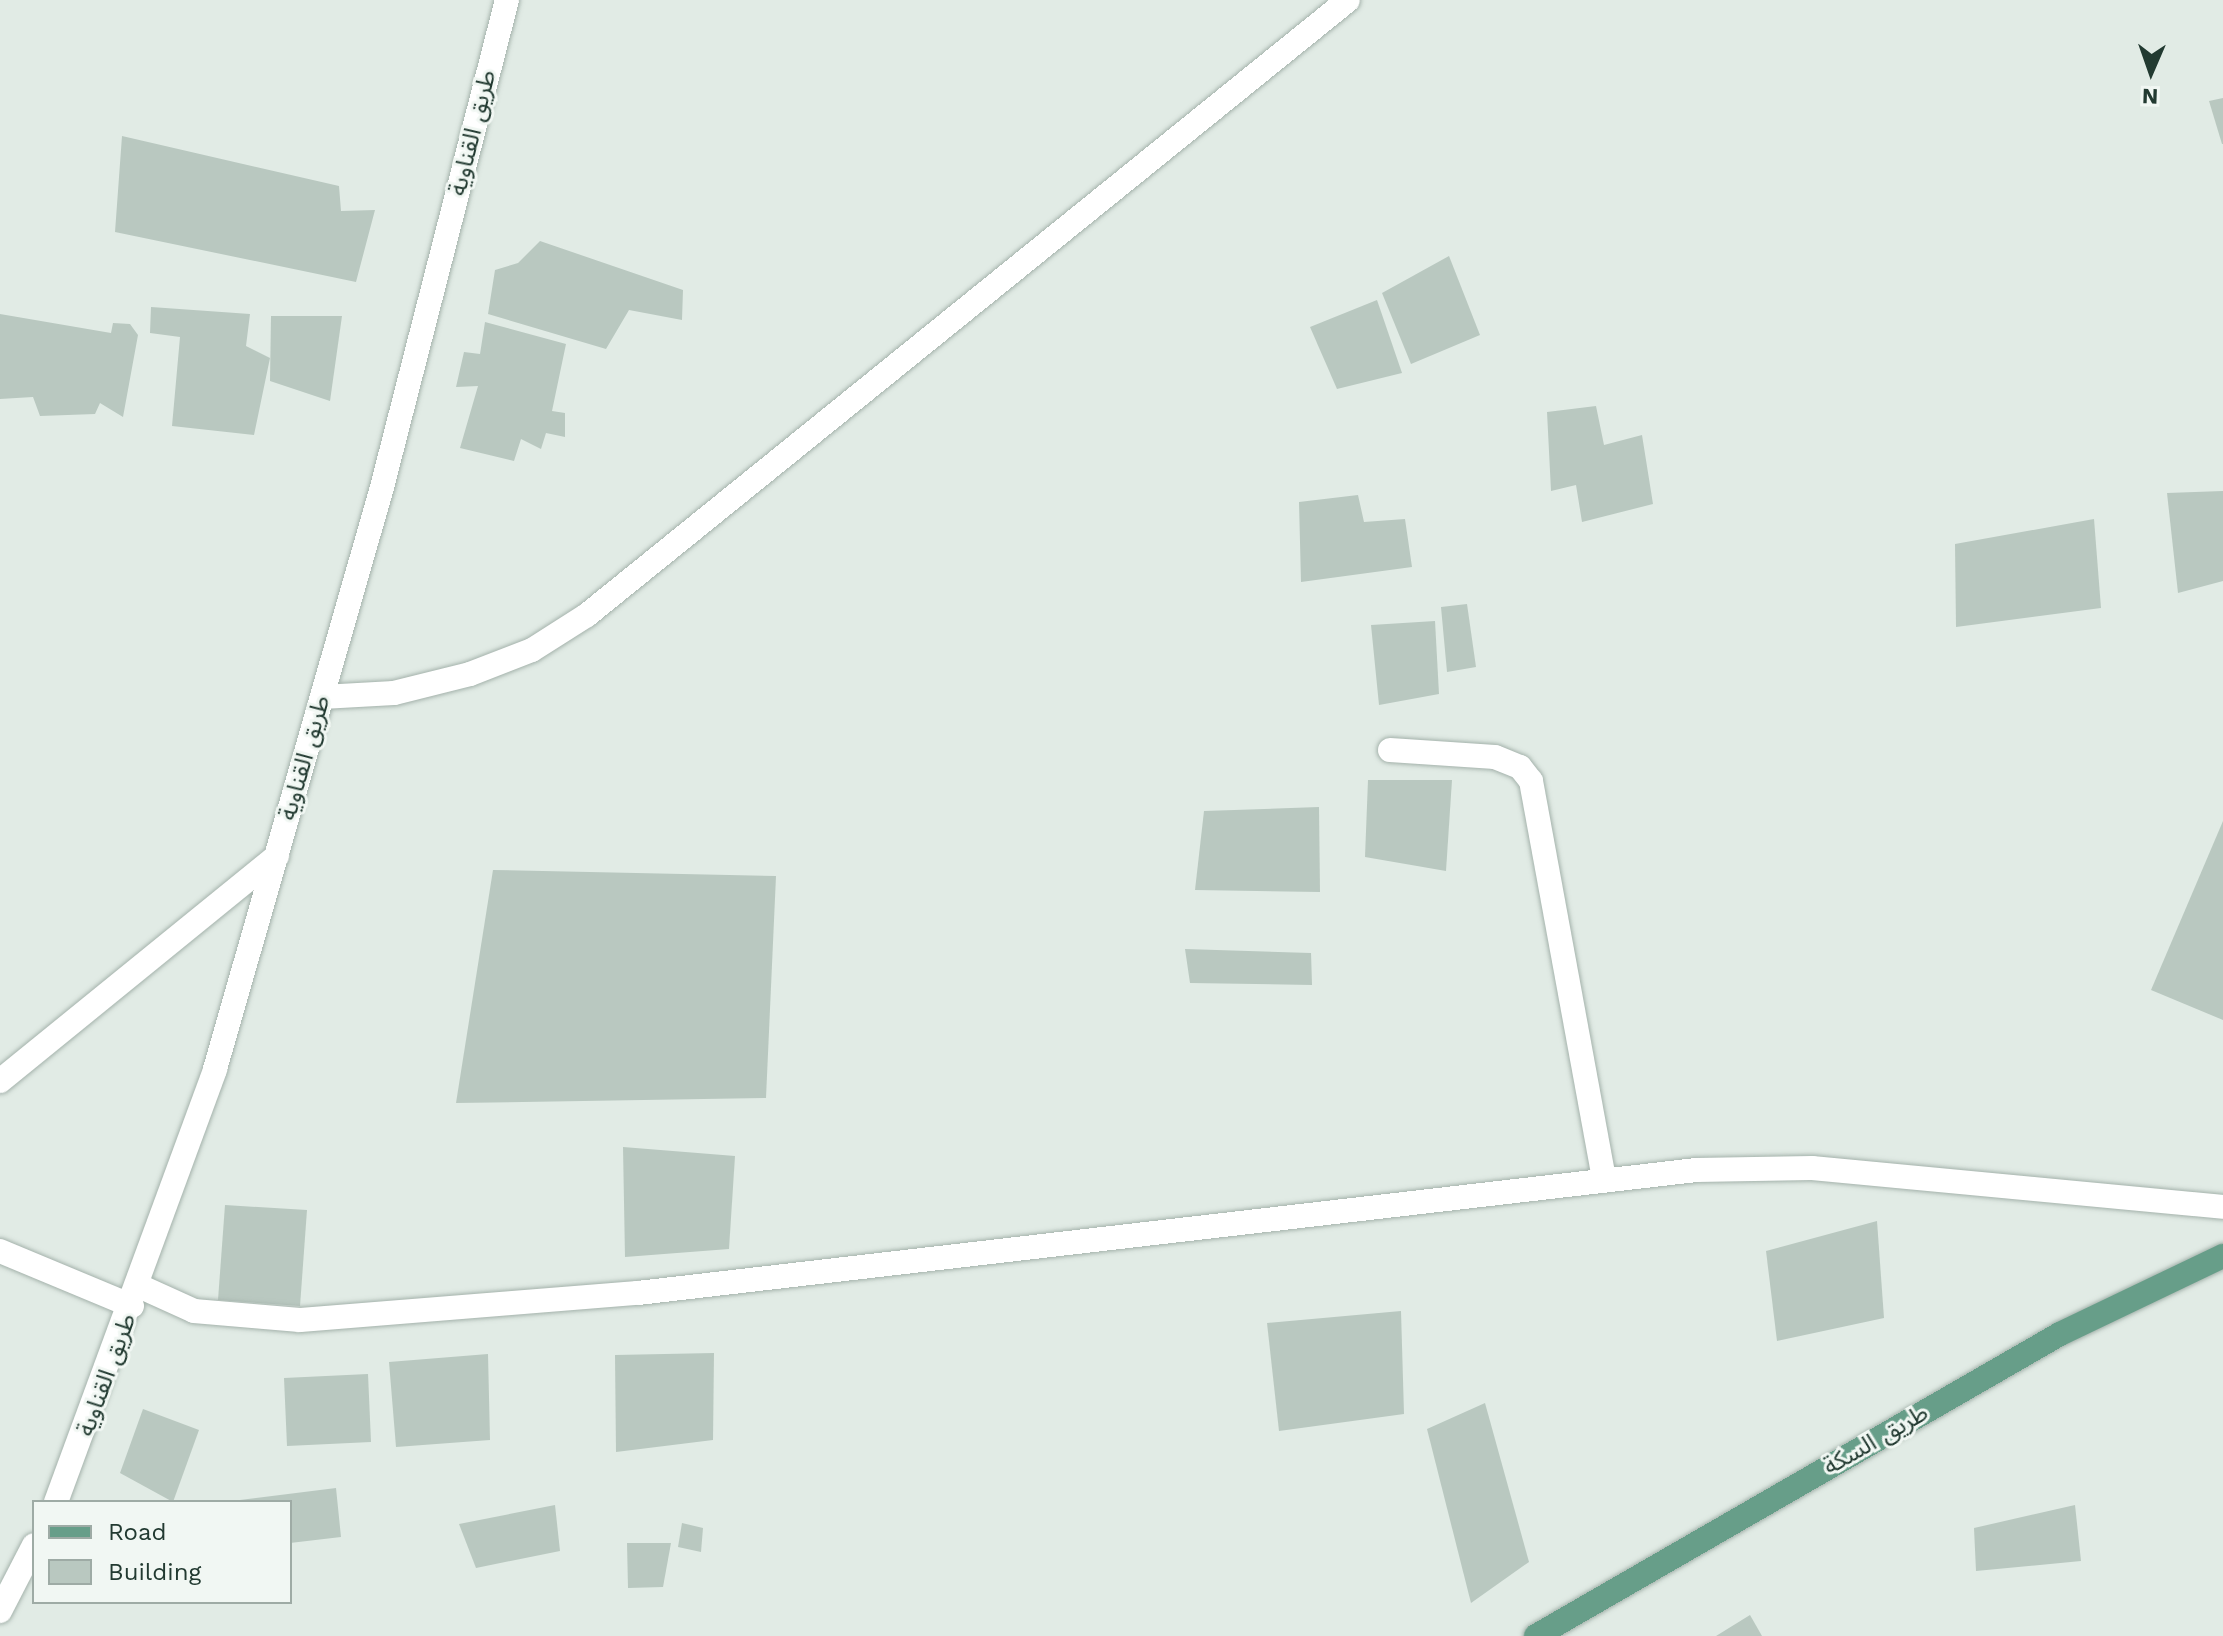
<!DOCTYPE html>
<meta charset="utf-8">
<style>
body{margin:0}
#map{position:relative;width:2223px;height:1636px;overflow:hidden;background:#e1ebe5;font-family:"Work Sans","Noto Sans Arabic",sans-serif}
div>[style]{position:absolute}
.building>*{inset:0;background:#b9c8c0}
.roads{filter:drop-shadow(0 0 2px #a4b2ab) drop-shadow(0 0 2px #a4b2ab)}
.minor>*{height:24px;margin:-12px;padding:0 12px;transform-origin:12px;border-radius:12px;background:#fff}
.tertiary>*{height:24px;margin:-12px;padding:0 12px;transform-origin:12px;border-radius:12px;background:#fff}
.primary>*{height:24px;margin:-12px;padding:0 12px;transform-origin:12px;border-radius:12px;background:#679e89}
span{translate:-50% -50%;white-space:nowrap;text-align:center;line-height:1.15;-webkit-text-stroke:6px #f1f7f3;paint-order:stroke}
.street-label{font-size:24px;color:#223a31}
.legend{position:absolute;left:32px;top:1500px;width:260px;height:104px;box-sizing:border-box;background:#f1f7f3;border:2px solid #9eaba5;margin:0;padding:10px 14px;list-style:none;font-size:24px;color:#223a31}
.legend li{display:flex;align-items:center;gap:16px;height:40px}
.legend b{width:40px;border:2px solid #9eaba5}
.north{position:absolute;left:2111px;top:32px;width:80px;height:80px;-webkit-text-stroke:6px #f1f7f3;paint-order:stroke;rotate:182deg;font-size:22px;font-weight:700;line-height:32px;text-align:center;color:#223a31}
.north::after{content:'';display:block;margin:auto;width:28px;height:36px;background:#223a31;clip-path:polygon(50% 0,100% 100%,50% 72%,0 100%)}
</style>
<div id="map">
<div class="building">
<i style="clip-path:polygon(2223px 98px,2223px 144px,2222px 144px,2209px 101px)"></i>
<i style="clip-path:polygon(122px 136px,339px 186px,341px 211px,375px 210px,356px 282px,115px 232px)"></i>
<i style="clip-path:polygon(540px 241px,683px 290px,682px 320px,629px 310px,606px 349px,488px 314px,495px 270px,518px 263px)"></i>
<i style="clip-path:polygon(1449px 256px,1480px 335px,1411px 364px,1382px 293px)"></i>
<i style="clip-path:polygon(1377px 300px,1402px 373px,1337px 389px,1310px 327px)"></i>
<i style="clip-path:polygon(151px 307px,250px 314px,246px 346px,270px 358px,254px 435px,172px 426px,180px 337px,150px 333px)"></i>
<i style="clip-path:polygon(0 314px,111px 333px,113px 323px,130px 324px,138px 335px,123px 417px,100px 403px,95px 414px,40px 416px,33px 397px,0 399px)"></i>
<i style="clip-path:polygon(271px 316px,342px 316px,330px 401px,270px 381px)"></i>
<i style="clip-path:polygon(485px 322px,566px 344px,552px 411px,565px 413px,565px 437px,546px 433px,541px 449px,521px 439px,514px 461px,460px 448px,478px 386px,456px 387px,464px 352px,480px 354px)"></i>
<i style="clip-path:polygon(1596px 406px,1604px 445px,1642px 435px,1653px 504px,1582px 522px,1576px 485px,1551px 491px,1547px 412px)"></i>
<i style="clip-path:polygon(2223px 491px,2223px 581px,2178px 593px,2167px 493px)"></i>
<i style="clip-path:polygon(1358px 495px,1364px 522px,1405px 519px,1412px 567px,1301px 582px,1299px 502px)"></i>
<i style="clip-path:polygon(2094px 519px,2101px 608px,1956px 627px,1955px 544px)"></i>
<i style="clip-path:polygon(1467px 604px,1476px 667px,1447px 672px,1441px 607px)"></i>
<i style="clip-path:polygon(1435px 621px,1439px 694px,1379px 705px,1371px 625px)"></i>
<i style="clip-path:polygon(1368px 780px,1452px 780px,1446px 871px,1365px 857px)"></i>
<i style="clip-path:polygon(1319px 807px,1320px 892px,1195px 890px,1204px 811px)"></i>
<i style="clip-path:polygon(2223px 821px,2223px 1020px,2151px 990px)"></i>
<i style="clip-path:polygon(493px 870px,776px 876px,766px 1098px,456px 1103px)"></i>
<i style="clip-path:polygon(1185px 949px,1311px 953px,1312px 985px,1190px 983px)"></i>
<i style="clip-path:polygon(623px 1147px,735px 1156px,729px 1249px,625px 1257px)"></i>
<i style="clip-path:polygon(225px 1205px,307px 1210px,300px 1306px,218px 1300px)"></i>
<i style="clip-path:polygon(1877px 1221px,1884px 1318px,1777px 1341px,1766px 1251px)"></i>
<i style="clip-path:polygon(1401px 1311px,1404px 1414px,1279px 1431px,1267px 1323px)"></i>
<i style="clip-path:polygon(714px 1353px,713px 1440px,616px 1452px,615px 1355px)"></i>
<i style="clip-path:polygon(488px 1354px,490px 1440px,396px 1447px,389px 1362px)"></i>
<i style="clip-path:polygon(368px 1374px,371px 1442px,287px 1446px,284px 1378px)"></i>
<i style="clip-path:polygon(1485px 1403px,1529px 1562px,1471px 1603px,1427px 1429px)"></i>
<i style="clip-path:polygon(143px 1409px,199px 1430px,173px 1502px,120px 1473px)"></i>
<i style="clip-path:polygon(336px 1488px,341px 1537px,290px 1543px,290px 1502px,224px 1502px)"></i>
<i style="clip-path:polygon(555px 1505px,560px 1551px,476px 1568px,459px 1524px)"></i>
<i style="clip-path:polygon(2075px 1505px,2081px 1561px,1976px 1571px,1974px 1528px)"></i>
<i style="clip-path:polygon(682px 1523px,703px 1528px,701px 1552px,678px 1547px)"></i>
<i style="clip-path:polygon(627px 1543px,671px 1543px,663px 1587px,628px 1588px)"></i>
<i style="clip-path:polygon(1750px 1615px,1762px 1636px,1716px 1636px)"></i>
</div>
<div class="roads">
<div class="minor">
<i style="left:322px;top:697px;width:72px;rotate:-3.2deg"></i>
<i style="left:394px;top:693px;width:78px;rotate:-14deg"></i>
<i style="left:470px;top:674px;width:66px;rotate:-21.2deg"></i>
<i style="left:532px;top:650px;width:65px;rotate:-32.5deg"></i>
<i style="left:587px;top:615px;width:978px;rotate:-38.94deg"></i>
<i style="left:1390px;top:750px;width:105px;rotate:3.8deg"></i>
<i style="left:1495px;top:757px;width:27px;rotate:22deg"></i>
<i style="left:1520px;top:767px;width:18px;rotate:52deg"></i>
<i style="left:1531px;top:781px;width:406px;rotate:79.6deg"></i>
<i style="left:0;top:1081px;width:357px;rotate:-39.1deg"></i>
<i style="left:0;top:1251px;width:143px;rotate:22.6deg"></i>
<i style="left:139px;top:1286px;width:60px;rotate:24.4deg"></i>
<i style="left:194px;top:1311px;width:106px;rotate:4.9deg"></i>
<i style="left:300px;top:1320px;width:339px;rotate:-4.6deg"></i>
<i style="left:638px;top:1293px;width:1065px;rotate:-6.63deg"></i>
<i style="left:1696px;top:1170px;width:116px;rotate:-1deg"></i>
<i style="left:1812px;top:1168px;width:413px;rotate:5.4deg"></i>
</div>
<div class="tertiary">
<i style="left:56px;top:1502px;width:461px;rotate:-69.8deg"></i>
<i style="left:215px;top:1069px;width:601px;rotate:-73.98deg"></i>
<i style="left:381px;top:491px;width:507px;rotate:-75.61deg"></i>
<i style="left:0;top:1611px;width:74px;rotate:-62.7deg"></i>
</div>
<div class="primary">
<i style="left:1536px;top:1636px;width:605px;rotate:-29.96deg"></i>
<i style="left:2060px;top:1334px;width:181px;rotate:-25.6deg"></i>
</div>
</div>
<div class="street-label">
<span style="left:473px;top:133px;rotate:-76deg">طريق القناوية</span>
<span style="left:305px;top:758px;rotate:-74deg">طريق القناوية</span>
<span style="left:107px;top:1375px;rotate:-70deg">طريق القناوية</span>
<span style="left:1876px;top:1440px;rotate:-30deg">طريق السكة</span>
</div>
<ul class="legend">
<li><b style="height:10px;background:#679e89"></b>Road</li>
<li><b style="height:22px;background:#b9c8c0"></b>Building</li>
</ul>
<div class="north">N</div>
</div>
